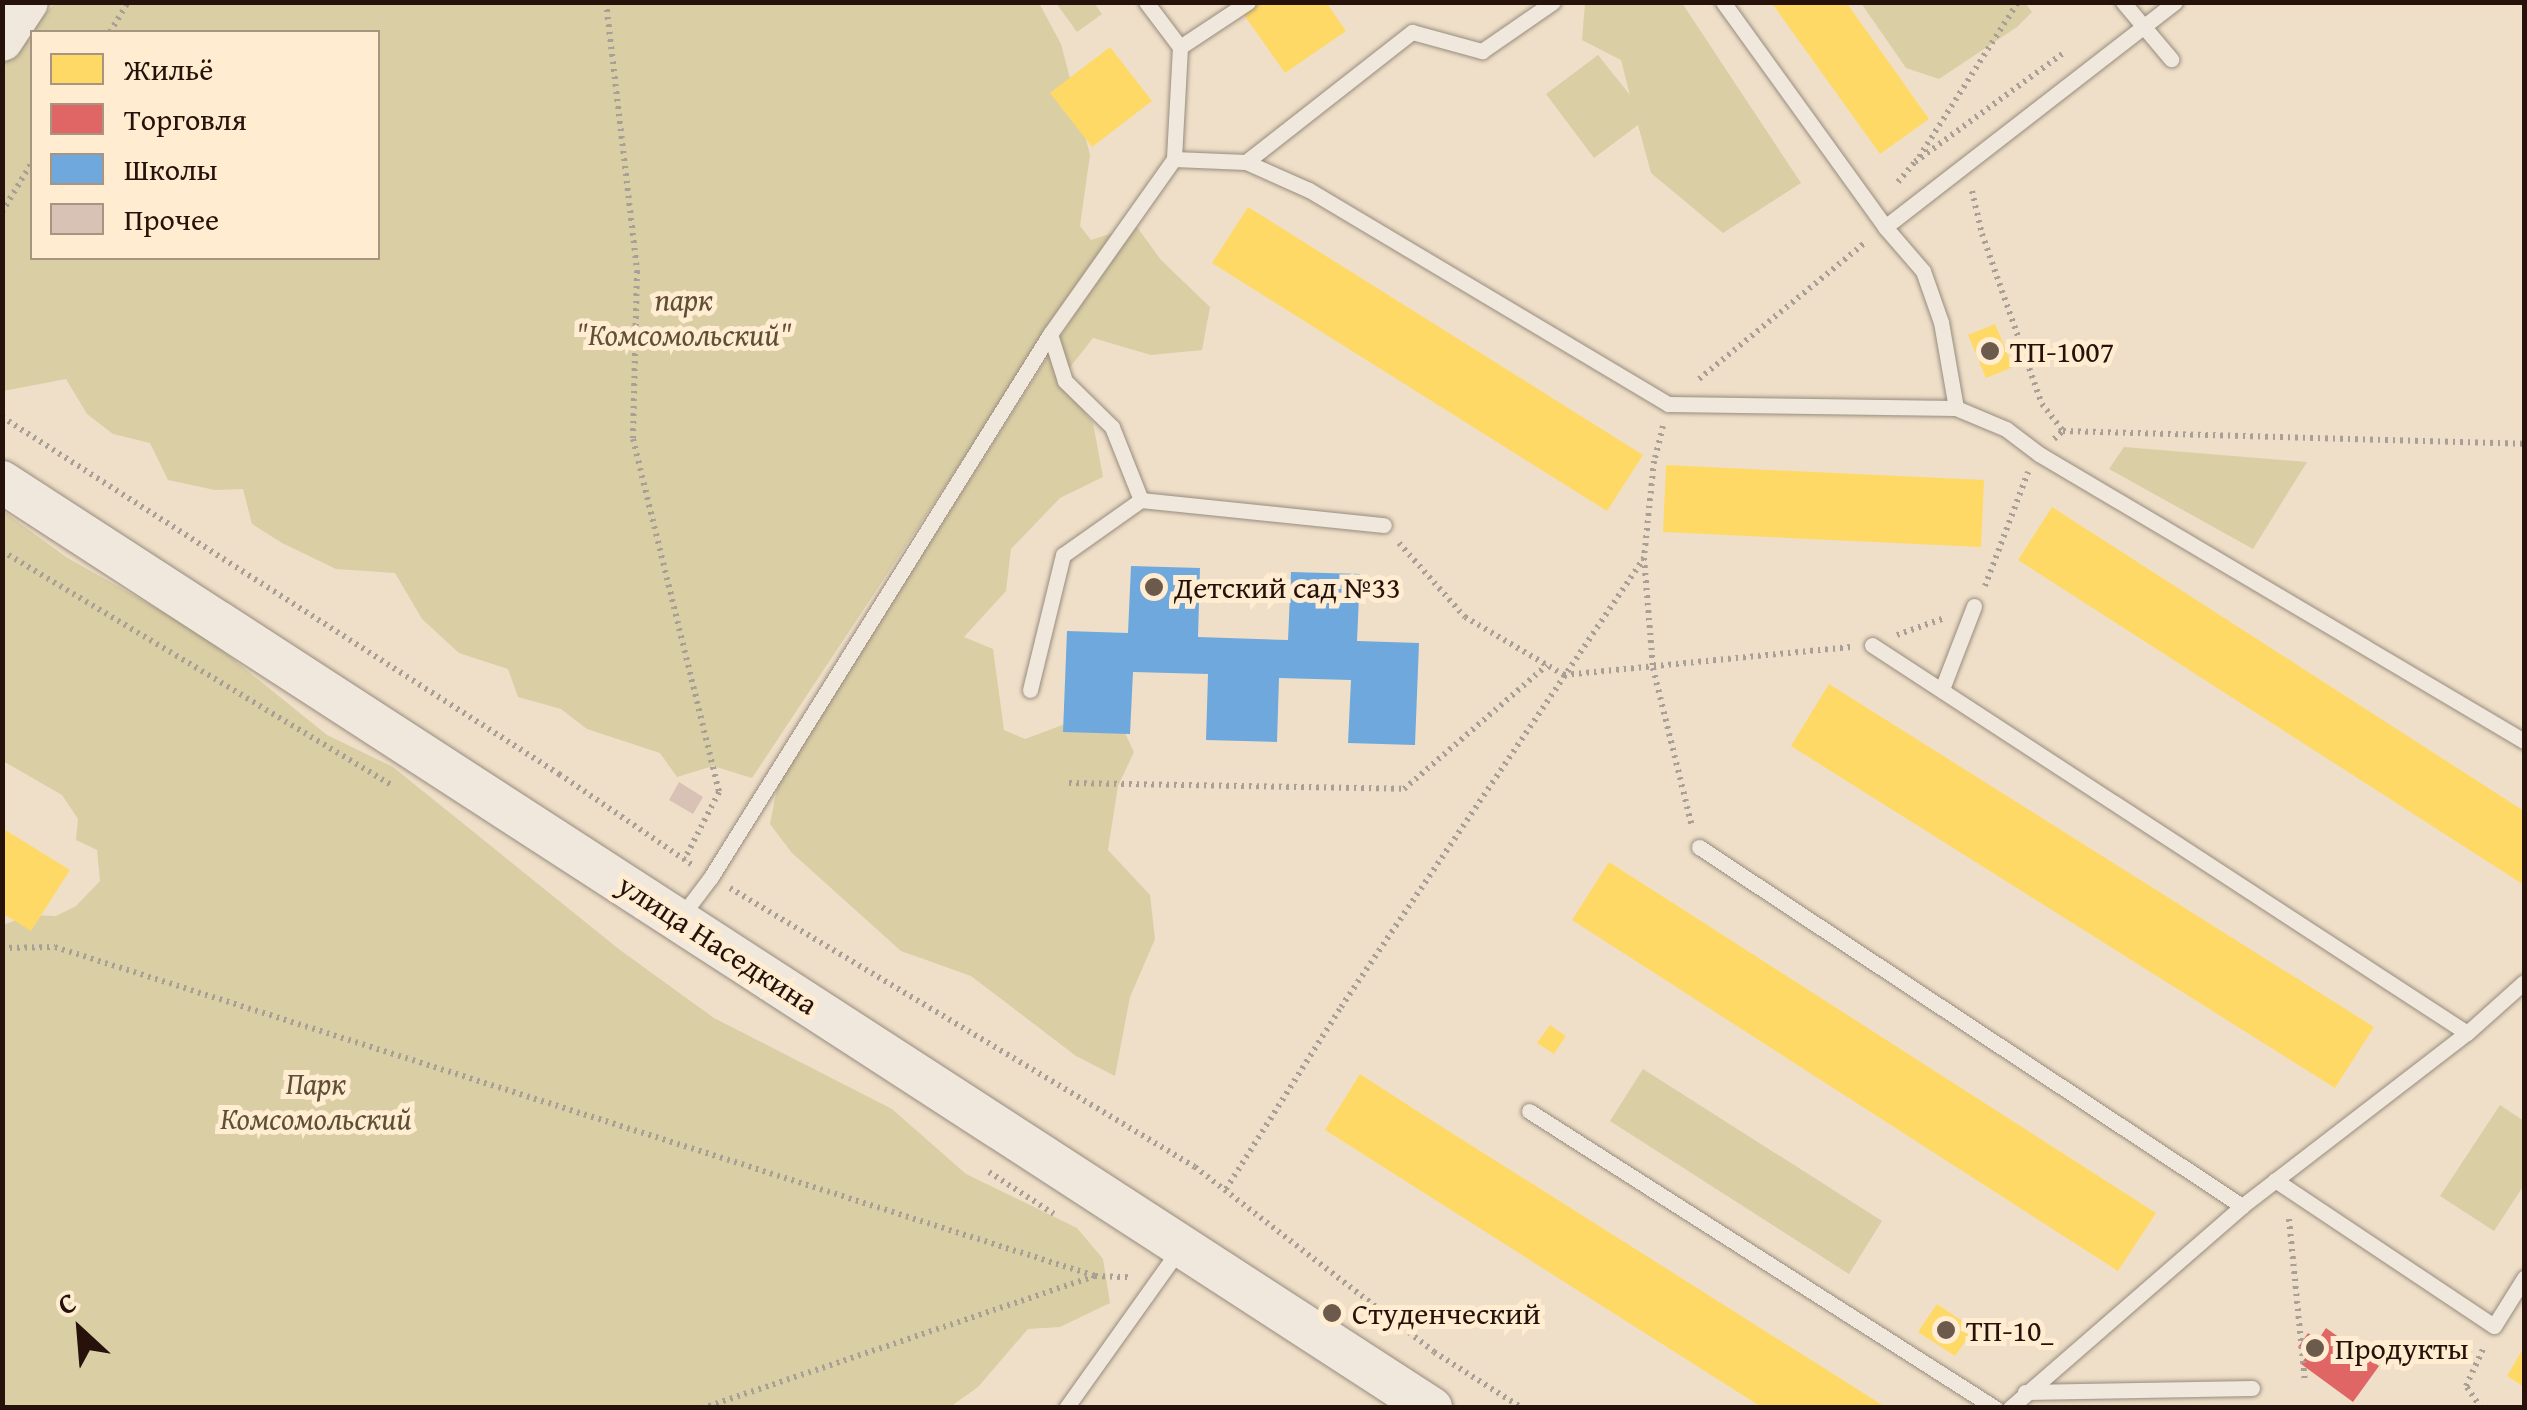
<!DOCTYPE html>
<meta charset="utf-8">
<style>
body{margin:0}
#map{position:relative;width:2527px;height:1410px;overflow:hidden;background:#efdfc8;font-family:"Gentium Book Plus",serif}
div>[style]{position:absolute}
.green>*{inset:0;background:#dacea5}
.homes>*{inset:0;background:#ffd966}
.shops>*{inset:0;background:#e06666}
.schools>*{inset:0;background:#6fa8dc}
.building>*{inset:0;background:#d8c1b5}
.path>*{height:6px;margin-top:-3px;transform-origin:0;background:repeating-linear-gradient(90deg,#a8a097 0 2.5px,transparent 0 7.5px)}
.roads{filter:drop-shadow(0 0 2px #988c7e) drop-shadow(0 0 2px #988c7e)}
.lane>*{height:15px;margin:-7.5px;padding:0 7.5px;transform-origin:7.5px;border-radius:7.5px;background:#f0e8dc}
.secondary>*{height:42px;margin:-21px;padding:0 21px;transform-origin:21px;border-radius:21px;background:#f0e8dc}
.dots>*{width:28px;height:28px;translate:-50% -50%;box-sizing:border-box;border:5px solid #ffecd1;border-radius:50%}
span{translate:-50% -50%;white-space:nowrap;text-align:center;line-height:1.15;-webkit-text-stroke:10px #ffecd1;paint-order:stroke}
.park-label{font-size:30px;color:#5f4f36;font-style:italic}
.poi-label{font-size:30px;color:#26120a}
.left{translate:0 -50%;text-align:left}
.street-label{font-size:30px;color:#26120a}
.frame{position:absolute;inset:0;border:5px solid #26120a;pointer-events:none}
.legend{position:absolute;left:30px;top:30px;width:350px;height:230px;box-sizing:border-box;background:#ffecd1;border:2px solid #a89581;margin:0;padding:12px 18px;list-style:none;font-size:30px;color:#26120a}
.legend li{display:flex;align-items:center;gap:20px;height:50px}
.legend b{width:50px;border:2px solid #a89581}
.north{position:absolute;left:30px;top:1280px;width:100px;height:100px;-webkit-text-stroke:8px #ffecd1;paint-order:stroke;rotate:334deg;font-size:28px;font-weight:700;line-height:40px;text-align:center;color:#26120a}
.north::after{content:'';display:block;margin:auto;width:35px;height:45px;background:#26120a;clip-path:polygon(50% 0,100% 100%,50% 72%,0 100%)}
</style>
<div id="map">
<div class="green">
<i style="clip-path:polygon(evenodd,55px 3px,1039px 3px,1061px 44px,1090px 155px,1080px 226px,1091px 240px,1113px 233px,752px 778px,713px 766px,677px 777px,660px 753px,587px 729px,561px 709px,518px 697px,508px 669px,459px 653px,422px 619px,395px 573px,336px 569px,282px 543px,252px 524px,243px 489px,215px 490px,168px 480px,150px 443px,113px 434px,87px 414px,66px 379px,3px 391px,2px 60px,55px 3px,32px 32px,378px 32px,378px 258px,32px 258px,32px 32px)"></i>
<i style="clip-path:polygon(1056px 3px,1094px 3px,1102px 14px,1077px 32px)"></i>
<i style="clip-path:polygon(1585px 3px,1682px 3px,1801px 183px,1723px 233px,1651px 173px,1638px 125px,1594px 158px,1546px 94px,1598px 55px,1630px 95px,1621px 60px,1582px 40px)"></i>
<i style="clip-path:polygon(1861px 3px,2025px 3px,2032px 12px,2017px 27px,1939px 79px,1906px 68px)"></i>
<i style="clip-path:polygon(1137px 227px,1161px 260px,1210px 307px,1202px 350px,1151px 355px,1093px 338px,1060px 380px,1093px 423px,1103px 477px,1060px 498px,1011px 549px,1006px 591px,964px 637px,993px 649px,1004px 730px,1025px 739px,1081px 718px,1116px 714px,1134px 752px,1118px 786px,1108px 850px,1150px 895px,1155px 939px,1130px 997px,1115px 1076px,1076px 1056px,971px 976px,901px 951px,792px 853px,770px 824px,778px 783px,1129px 228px)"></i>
<i style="clip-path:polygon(2124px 447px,2307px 462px,2253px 549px,2109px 469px)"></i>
<i style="clip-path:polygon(3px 511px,66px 557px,202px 634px,327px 735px,393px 767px,620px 950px,714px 1018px,892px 1109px,966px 1174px,1077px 1228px,1103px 1259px,1110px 1303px,1060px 1327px,1028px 1329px,978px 1387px,950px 1407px,3px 1407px,3px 925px,30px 915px,56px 916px,76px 906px,100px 881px,97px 850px,76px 840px,78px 819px,62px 795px,3px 761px)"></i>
<i style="clip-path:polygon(1643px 1069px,1882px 1221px,1849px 1274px,1610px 1121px)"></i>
<i style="clip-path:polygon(2500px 1105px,2524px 1121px,2524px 1185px,2494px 1231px,2440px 1196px)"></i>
</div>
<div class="homes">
<i style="clip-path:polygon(1262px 2px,1326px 2px,1346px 31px,1285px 73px,1244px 15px)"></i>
<i style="clip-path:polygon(1771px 2px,1846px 2px,1929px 119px,1880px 154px)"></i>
<i style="clip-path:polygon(1110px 47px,1152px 101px,1092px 147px,1050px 93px)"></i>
<i style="clip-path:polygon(1248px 207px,1643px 455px,1607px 511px,1212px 263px)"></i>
<i style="clip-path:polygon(1995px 324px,2013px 367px,1986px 378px,1968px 335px)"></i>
<i style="clip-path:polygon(1666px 465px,1984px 480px,1981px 547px,1663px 532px)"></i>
<i style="clip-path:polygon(2052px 507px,2524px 811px,2524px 885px,2018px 560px)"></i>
<i style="clip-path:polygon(1829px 684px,2374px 1027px,2335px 1088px,1791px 746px)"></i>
<i style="clip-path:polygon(2px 828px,70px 870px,31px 931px,2px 913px)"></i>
<i style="clip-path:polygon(1609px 862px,2156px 1213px,2118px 1271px,1572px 920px)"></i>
<i style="clip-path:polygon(1550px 1025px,1566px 1036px,1554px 1054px,1537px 1043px)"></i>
<i style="clip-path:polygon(1360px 1074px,1417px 1111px,1887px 1408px,1763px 1408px,1325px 1130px)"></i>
<i style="clip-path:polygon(1937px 1304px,1974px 1329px,1955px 1356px,1918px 1332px)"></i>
<i style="clip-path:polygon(2524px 1347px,2524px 1387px,2507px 1376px)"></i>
</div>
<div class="shops">
<i style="clip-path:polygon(2326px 1328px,2379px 1366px,2353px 1402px,2301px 1364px,2308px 1354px,2298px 1347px,2308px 1333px,2318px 1340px)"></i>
</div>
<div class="schools">
<i style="clip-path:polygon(1131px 566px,1200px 568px,1198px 637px,1288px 640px,1291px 572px,1360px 574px,1357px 641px,1419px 643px,1415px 745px,1348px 743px,1351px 680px,1279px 678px,1277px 742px,1206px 740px,1208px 674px,1133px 672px,1130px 734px,1063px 732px,1067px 631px,1128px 633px)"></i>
</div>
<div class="building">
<i style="clip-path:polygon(679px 782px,703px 797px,693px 814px,669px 800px)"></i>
</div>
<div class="path">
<i style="left:606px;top:2px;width:271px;rotate:83.4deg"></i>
<i style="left:637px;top:271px;width:168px;rotate:91.4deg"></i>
<i style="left:633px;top:439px;width:363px;rotate:76.3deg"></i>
<i style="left:719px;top:792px;width:76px;rotate:117.2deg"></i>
<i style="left:110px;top:32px;width:35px;rotate:-59deg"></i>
<i style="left:1919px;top:157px;width:184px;rotate:-57.4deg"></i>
<i style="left:1898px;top:182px;width:26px;rotate:-50deg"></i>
<i style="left:1915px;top:162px;width:186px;rotate:-36.3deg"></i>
<i style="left:1972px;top:191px;width:44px;rotate:76.9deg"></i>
<i style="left:1982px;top:234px;width:180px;rotate:70.6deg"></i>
<i style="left:2042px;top:404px;width:34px;rotate:52deg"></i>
<i style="left:2px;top:212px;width:58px;rotate:-59deg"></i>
<i style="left:1699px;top:379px;width:217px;rotate:-39.4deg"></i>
<i style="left:2px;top:417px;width:662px;rotate:32.66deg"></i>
<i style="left:559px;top:774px;width:163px;rotate:34.3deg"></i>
<i style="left:1663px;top:426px;width:36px;rotate:104deg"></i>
<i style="left:1654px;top:461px;width:98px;rotate:95.9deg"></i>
<i style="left:1644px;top:558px;width:110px;rotate:85.3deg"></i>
<i style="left:1653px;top:668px;width:164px;rotate:76.2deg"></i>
<i style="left:2054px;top:439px;width:12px;rotate:-42deg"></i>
<i style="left:2063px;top:431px;width:461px;rotate:1.6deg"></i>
<i style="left:1399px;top:543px;width:99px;rotate:48.3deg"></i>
<i style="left:1465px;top:617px;width:115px;rotate:30.4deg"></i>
<i style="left:1564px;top:675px;width:288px;rotate:-5.6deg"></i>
<i style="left:2px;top:551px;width:454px;rotate:31deg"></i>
<i style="left:1985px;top:586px;width:122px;rotate:-69.3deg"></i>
<i style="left:1897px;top:635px;width:48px;rotate:-19.6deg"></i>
<i style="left:1069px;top:783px;width:335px;rotate:1deg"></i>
<i style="left:1404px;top:789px;width:189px;rotate:-40.9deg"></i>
<i style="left:730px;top:888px;width:542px;rotate:30.96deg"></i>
<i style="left:1195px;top:1167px;width:302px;rotate:37.7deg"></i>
<i style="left:1434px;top:1352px;width:104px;rotate:32.5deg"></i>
<i style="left:2px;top:948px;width:53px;rotate:-1.1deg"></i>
<i style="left:55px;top:947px;width:1091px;rotate:17.55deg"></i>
<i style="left:1095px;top:1276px;width:414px;rotate:161.4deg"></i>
<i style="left:989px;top:1172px;width:77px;rotate:32.9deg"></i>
<i style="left:1226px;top:1189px;width:215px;rotate:-57.7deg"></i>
<i style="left:1341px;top:1007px;width:542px;rotate:-55.99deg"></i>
<i style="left:2289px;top:1219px;width:164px;rotate:84.4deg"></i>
<i style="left:1095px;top:1276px;width:35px;rotate:2deg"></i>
<i style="left:2481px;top:1408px;width:27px;rotate:-124deg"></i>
<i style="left:2466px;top:1386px;width:43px;rotate:-65.2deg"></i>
</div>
<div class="roads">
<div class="lane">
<i style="left:1146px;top:2px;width:56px;rotate:52.9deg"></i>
<i style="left:1248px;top:2px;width:82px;rotate:146.5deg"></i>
<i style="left:1180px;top:47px;width:112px;rotate:93.1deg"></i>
<i style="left:1174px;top:159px;width:72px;rotate:2.4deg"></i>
<i style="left:1246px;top:162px;width:69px;rotate:24deg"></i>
<i style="left:1309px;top:190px;width:418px;rotate:30.8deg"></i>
<i style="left:1668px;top:404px;width:288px;rotate:0.8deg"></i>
<i style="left:1956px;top:408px;width:54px;rotate:22.8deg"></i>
<i style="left:2006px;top:429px;width:41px;rotate:37.1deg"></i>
<i style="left:2039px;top:454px;width:564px;rotate:30.62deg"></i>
<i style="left:1723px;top:2px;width:277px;rotate:54.2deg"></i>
<i style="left:1885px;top:227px;width:58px;rotate:49.2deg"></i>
<i style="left:1923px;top:271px;width:54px;rotate:70.6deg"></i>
<i style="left:1941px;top:322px;width:87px;rotate:80.1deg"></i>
<i style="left:2123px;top:2px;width:75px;rotate:49.9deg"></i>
<i style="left:1246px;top:162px;width:211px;rotate:-38.1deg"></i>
<i style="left:1412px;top:32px;width:73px;rotate:15.2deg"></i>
<i style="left:1482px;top:51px;width:86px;rotate:-34.6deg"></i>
<i style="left:1885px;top:227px;width:367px;rotate:-37.8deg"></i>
<i style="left:1141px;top:500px;width:244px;rotate:5.9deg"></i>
<i style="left:1872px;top:645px;width:710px;rotate:33.11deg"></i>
<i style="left:1942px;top:689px;width:89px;rotate:-68.9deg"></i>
<i style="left:1030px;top:690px;width:139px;rotate:-76.3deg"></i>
<i style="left:1063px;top:555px;width:95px;rotate:-35.2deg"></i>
<i style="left:1141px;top:500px;width:79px;rotate:-111.7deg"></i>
<i style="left:1112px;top:427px;width:66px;rotate:-135.6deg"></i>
<i style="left:1065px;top:381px;width:49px;rotate:-107.7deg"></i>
<i style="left:1699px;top:847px;width:651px;rotate:33.47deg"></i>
<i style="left:680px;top:918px;width:51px;rotate:-52.9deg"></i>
<i style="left:711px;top:877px;width:640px;rotate:-58.02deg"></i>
<i style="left:1050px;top:334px;width:214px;rotate:-54.7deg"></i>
<i style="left:1529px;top:1111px;width:553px;rotate:32.51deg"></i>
<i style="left:2275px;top:1180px;width:263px;rotate:33.7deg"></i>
<i style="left:2494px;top:1326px;width:57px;rotate:-58deg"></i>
<i style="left:2025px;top:1392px;width:227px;rotate:-1deg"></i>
<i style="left:1066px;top:1408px;width:196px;rotate:-54.5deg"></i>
<i style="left:2010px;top:1408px;width:308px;rotate:-41deg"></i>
<i style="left:2242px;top:1206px;width:284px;rotate:-37.6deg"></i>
<i style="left:2467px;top:1033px;width:76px;rotate:-41.8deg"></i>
</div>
<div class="secondary">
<i style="left:2px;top:40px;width:45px;rotate:-56.7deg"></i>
<i style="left:2px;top:482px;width:1703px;rotate:32.94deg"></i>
</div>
</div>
<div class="dots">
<i style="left:1990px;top:351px;background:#6c5a4c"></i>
<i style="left:1154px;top:587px;background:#6c5a4c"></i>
<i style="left:1332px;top:1313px;background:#6c5a4c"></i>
<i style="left:1946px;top:1330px;background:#6c5a4c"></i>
<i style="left:2315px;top:1348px;background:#6c5a4c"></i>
</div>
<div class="park-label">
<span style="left:684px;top:316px">парк<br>"Комсомольский"</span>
<span style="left:316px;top:1100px">Парк<br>Комсомольский</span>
</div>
<div class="poi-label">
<span class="left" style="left:2010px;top:351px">ТП-1007</span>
<span class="left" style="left:1174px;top:587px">Детский сад №33</span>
<span class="left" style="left:1352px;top:1313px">Студенческий</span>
<span class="left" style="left:1966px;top:1330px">ТП-10_</span>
<span class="left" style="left:2335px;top:1348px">Продукты</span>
</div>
<div class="street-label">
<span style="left:718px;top:944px;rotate:33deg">улица Наседкина</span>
</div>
<div class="frame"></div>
<ul class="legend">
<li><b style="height:28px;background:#ffd966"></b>Жильё</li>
<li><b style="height:28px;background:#e06666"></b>Торговля</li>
<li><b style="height:28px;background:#6fa8dc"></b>Школы</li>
<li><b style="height:28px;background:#d8c1b5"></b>Прочее</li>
</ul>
<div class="north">С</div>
</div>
